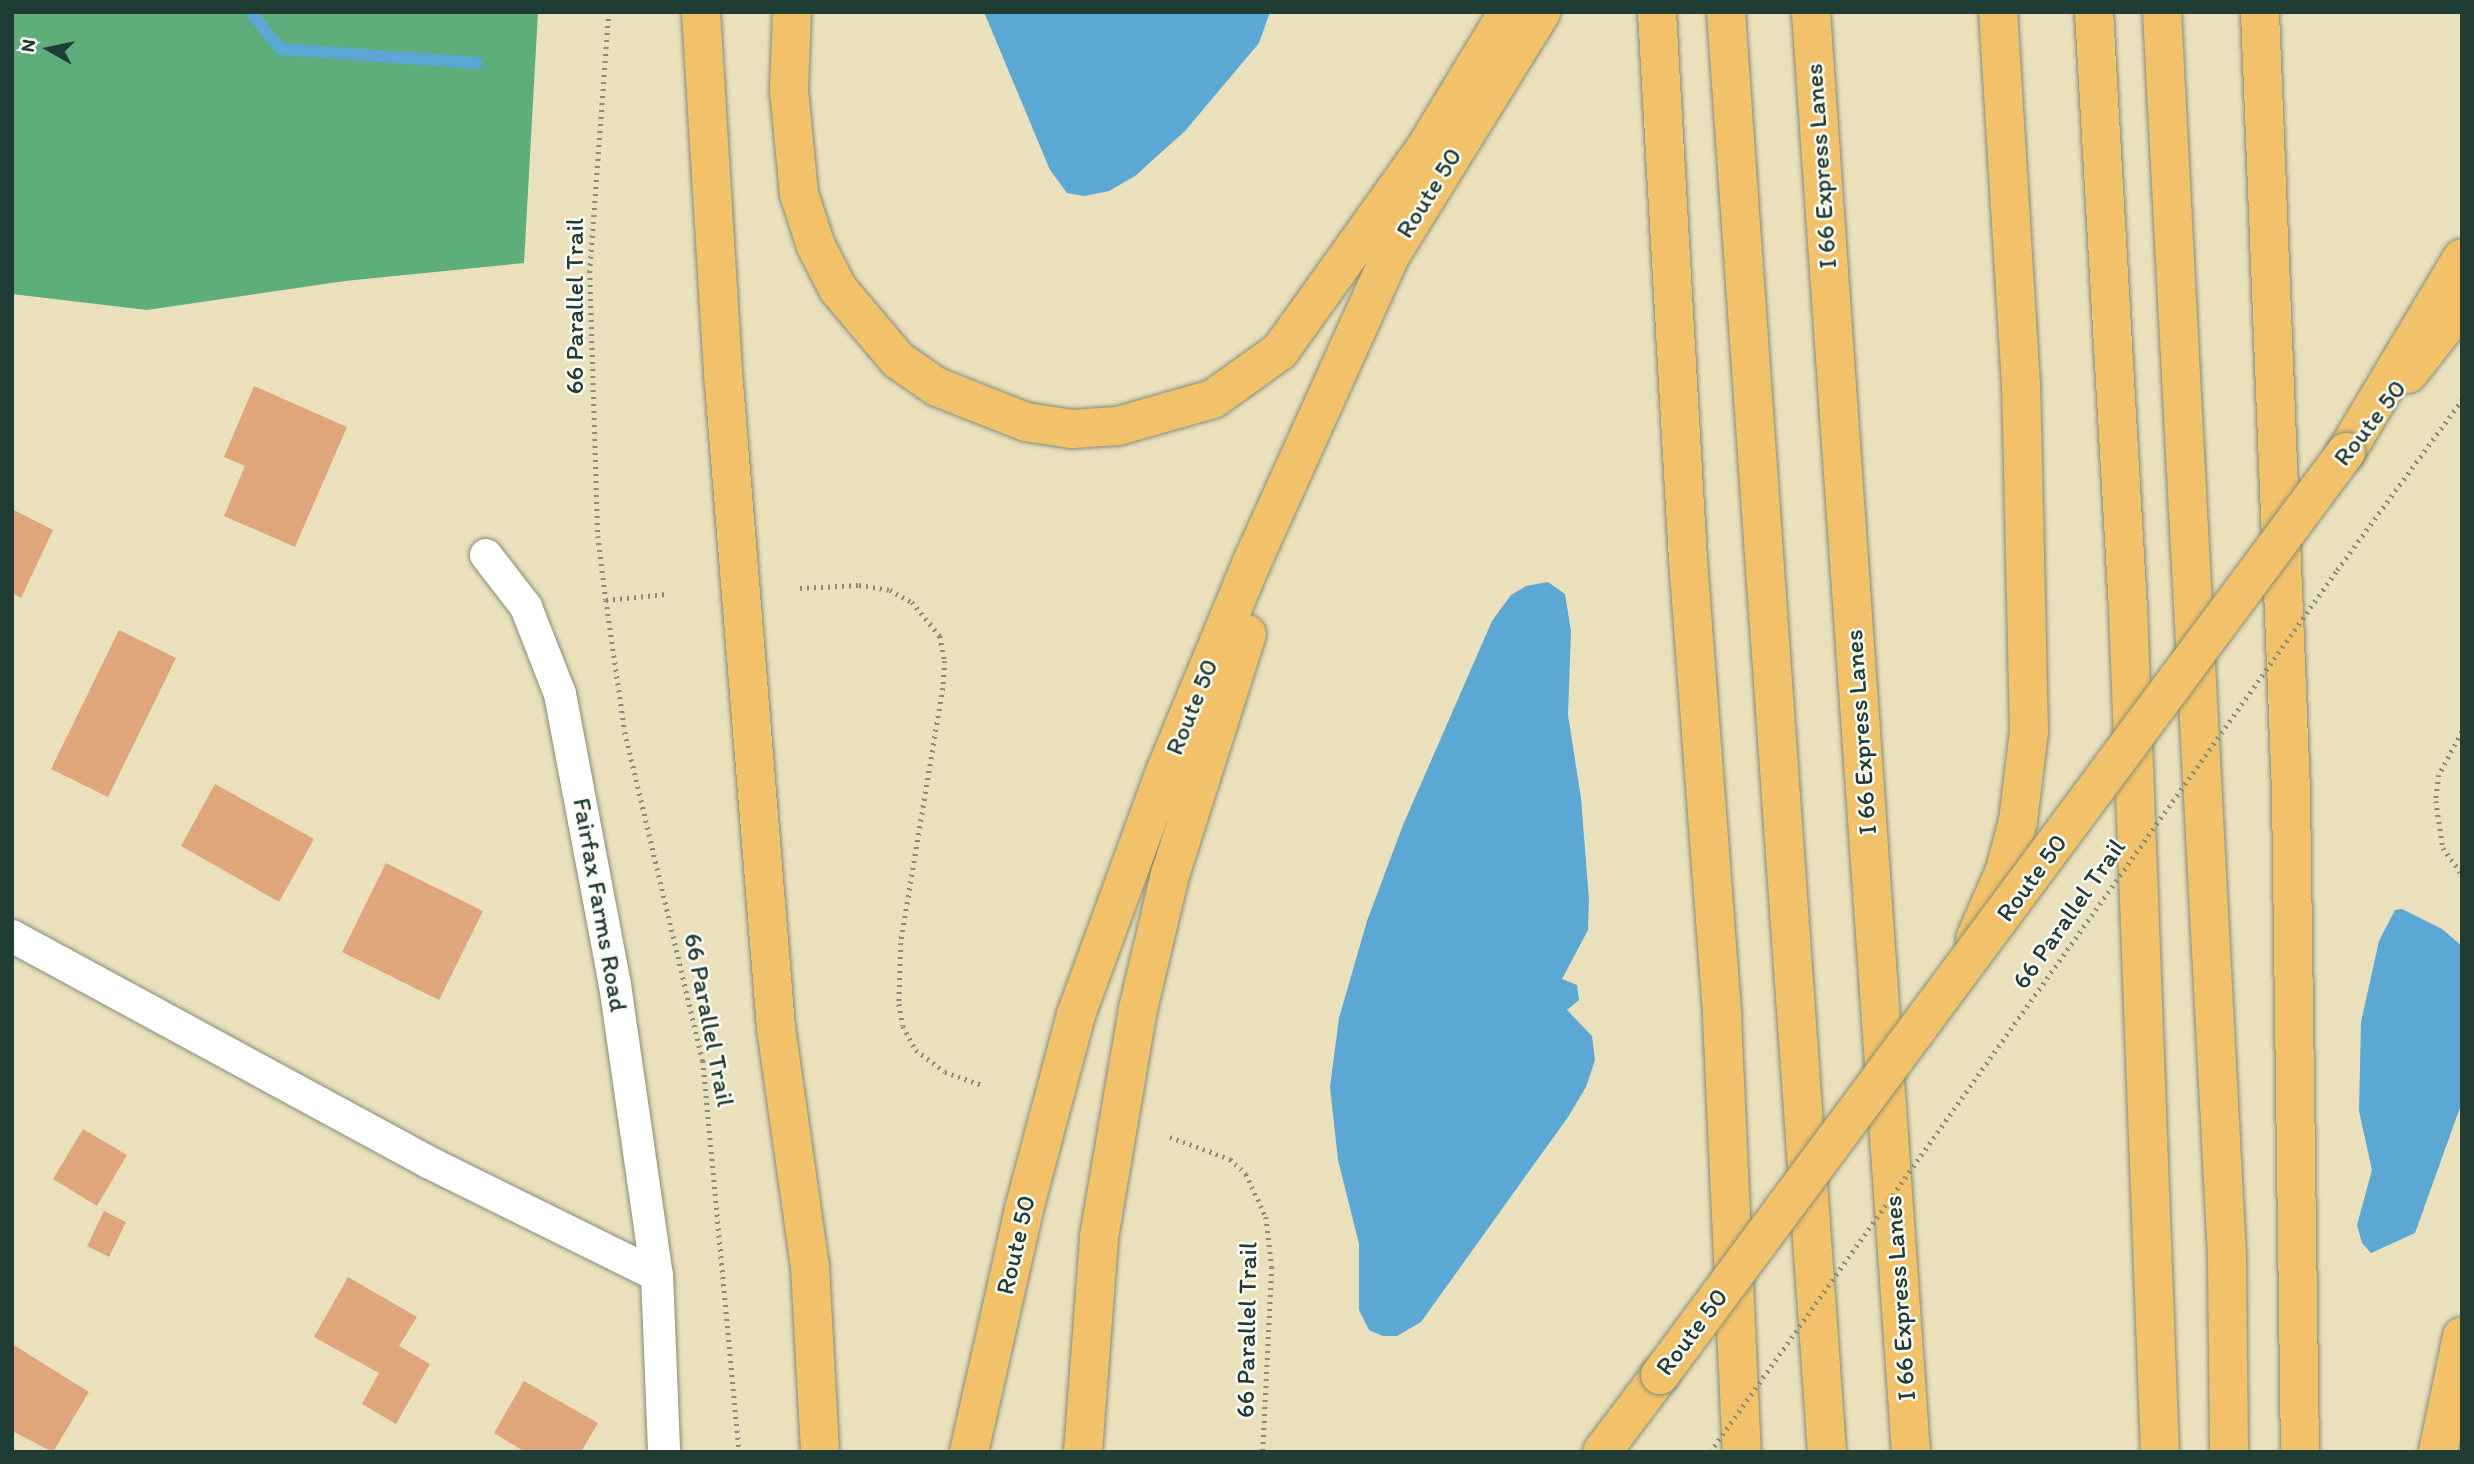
<!DOCTYPE html>
<style>
body{margin:0}
#map{position:relative;width:2474px;height:1464px;overflow:hidden;background:#eae0bc;font-family:Itim,sans-serif}
div>[style]{position:absolute}
.forest>*{inset:0;background:#5dae7a}
.water>*{inset:0;background:#5aa8d3}
.stream>*{height:12px;margin:-6px;padding:0 6px;transform-origin:6px;border-radius:6px;background:#5aa8d3}
.building>*{inset:0;background:#dea67a}
.path>*{height:4.5px;margin-top:-2.25px;transform-origin:0;background:repeating-linear-gradient(90deg,#848e78 0 2px,transparent 0 7px)}
.roads{filter:drop-shadow(0 0 2px #848e78) drop-shadow(0 0 2px #848e78)}
.street>*{height:32px;margin:-16px;padding:0 16px;transform-origin:16px;border-radius:16px;background:#fff}
.primary>*{height:38px;margin:-19px;padding:0 19px;transform-origin:19px;border-radius:19px;background:#f2c26a}
.highway>*{height:38px;margin:-19px;padding:0 19px;transform-origin:19px;border-radius:19px;background:#f2c26a}
.path-bridge>*{height:4.5px;margin-top:-2.25px;transform-origin:0;background:repeating-linear-gradient(90deg,#848e78 0 2px,transparent 0 7px)}
.bridges{filter:drop-shadow(0 0 2px #848e78) drop-shadow(0 0 2px #848e78)}
.highway-bridge>*{height:38px;margin:-19px;padding:0 19px;transform-origin:19px;border-radius:19px;background:#f2c26a}
span{translate:-50% -50%;white-space:nowrap;text-align:center;line-height:1.15;-webkit-text-stroke:5px #fdfcf7;paint-order:stroke}
.street-label{font-size:26px;color:#1f3d34}
.frame{position:absolute;inset:0;border:14px solid #1f3d34;pointer-events:none}
.north{position:absolute;left:14px;top:14px;width:70px;height:70px;-webkit-text-stroke:5px #fdfcf7;paint-order:stroke;rotate:279deg;font-size:19px;font-weight:700;line-height:28px;text-align:center;color:#1f3d34}
.north::after{content:'';display:block;margin:auto;width:24px;height:32px;background:#1f3d34;clip-path:polygon(50% 0,100% 100%,50% 72%,0 100%)}
</style>
<div id="map">
<div class="forest">
<i style="clip-path:polygon(12px 12px,538px 12px,524px 263px,345px 281px,147px 310px,12px 294px)"></i>
</div>
<div class="water">
<i style="clip-path:polygon(984px 12px,1270px 12px,1259px 43px,1185px 131px,1135px 176px,1109px 191px,1084px 196px,1067px 193px,1050px 170px)"></i>
<i style="clip-path:polygon(1548px 582px,1565px 594px,1571px 631px,1568px 715px,1581px 798px,1589px 900px,1588px 930px,1562px 979px,1577px 985px,1579px 1000px,1567px 1010px,1592px 1036px,1595px 1060px,1586px 1087px,1568px 1117px,1421px 1322px,1397px 1336px,1383px 1336px,1369px 1330px,1359px 1310px,1359px 1244px,1338px 1160px,1330px 1087px,1339px 1018px,1367px 921px,1403px 825px,1492px 621px,1511px 595px,1526px 586px)"></i>
<i style="clip-path:polygon(2402px 909px,2442px 929px,2462px 946px,2462px 1102px,2415px 1233px,2371px 1253px,2362px 1243px,2357px 1225px,2372px 1170px,2359px 1111px,2361px 1022px,2379px 941px,2395px 910px)"></i>
</div>
<div class="stream">
<i style="left:251px;top:12px;width:47px;rotate:51.9deg"></i>
<i style="left:280px;top:49px;width:197px;rotate:4.1deg"></i>
</div>
<div class="building">
<i style="clip-path:polygon(254px 386px,347px 427px,295px 547px,224px 516px,245px 466px,224px 457px)"></i>
<i style="clip-path:polygon(12px 509px,53px 530px,21px 598px,12px 593px)"></i>
<i style="clip-path:polygon(119px 630px,176px 658px,108px 797px,51px 769px)"></i>
<i style="clip-path:polygon(215px 784px,314px 839px,279px 902px,181px 846px)"></i>
<i style="clip-path:polygon(386px 863px,483px 911px,439px 1000px,342px 952px)"></i>
<i style="clip-path:polygon(83px 1129px,127px 1155px,97px 1206px,53px 1179px)"></i>
<i style="clip-path:polygon(104px 1211px,126px 1222px,109px 1257px,87px 1246px)"></i>
<i style="clip-path:polygon(348px 1277px,417px 1317px,399px 1346px,430px 1364px,396px 1424px,362px 1404px,379px 1373px,314px 1337px)"></i>
<i style="clip-path:polygon(12px 1344px,89px 1392px,53px 1452px,12px 1431px)"></i>
<i style="clip-path:polygon(524px 1381px,598px 1423px,581px 1452px,525px 1452px,494px 1433px)"></i>
</div>
<div class="path">
<i style="left:609px;top:12px;width:260px;rotate:94.2deg"></i>
<i style="left:590px;top:271px;width:265px;rotate:88.3deg"></i>
<i style="left:598px;top:536px;width:64px;rotate:82.9deg"></i>
<i style="left:606px;top:600px;width:61px;rotate:-5.6deg"></i>
<i style="left:2337px;top:570px;width:211px;rotate:-53.7deg"></i>
<i style="left:800px;top:588px;width:59px;rotate:-2.9deg"></i>
<i style="left:859px;top:585px;width:31px;rotate:9deg"></i>
<i style="left:890px;top:590px;width:25px;rotate:29deg"></i>
<i style="left:912px;top:602px;width:44px;rotate:50.5deg"></i>
<i style="left:940px;top:636px;width:25px;rotate:79deg"></i>
<i style="left:945px;top:661px;width:27px;rotate:94deg"></i>
<i style="left:943px;top:688px;width:258px;rotate:99.4deg"></i>
<i style="left:901px;top:943px;width:61px;rotate:91.9deg"></i>
<i style="left:899px;top:1004px;width:22px;rotate:80deg"></i>
<i style="left:903px;top:1026px;width:27px;rotate:62deg"></i>
<i style="left:916px;top:1050px;width:36px;rotate:37deg"></i>
<i style="left:945px;top:1072px;width:42px;rotate:19.3deg"></i>
<i style="left:606px;top:600px;width:133px;rotate:81.8deg"></i>
<i style="left:625px;top:732px;width:338px;rotate:76.7deg"></i>
<i style="left:703px;top:1061px;width:393px;rotate:84.7deg"></i>
<i style="left:2462px;top:732px;width:49px;rotate:118.1deg"></i>
<i style="left:2439px;top:775px;width:26px;rotate:97deg"></i>
<i style="left:2436px;top:801px;width:48px;rotate:81.5deg"></i>
<i style="left:2443px;top:848px;width:32px;rotate:54deg"></i>
<i style="left:1170px;top:1137px;width:64px;rotate:20.1deg"></i>
<i style="left:1230px;top:1159px;width:22px;rotate:43deg"></i>
<i style="left:1246px;top:1174px;width:47px;rotate:65.1deg"></i>
<i style="left:1266px;top:1217px;width:50px;rotate:83.2deg"></i>
<i style="left:1272px;top:1267px;width:185px;rotate:92.8deg"></i>
</div>
<div class="roads">
<div class="street">
<i style="left:486px;top:555px;width:66px;rotate:52.4deg"></i>
<i style="left:526px;top:607px;width:93px;rotate:68.7deg"></i>
<i style="left:560px;top:694px;width:296px;rotate:79.3deg"></i>
<i style="left:615px;top:985px;width:293px;rotate:81.8deg"></i>
<i style="left:12px;top:936px;width:473px;rotate:28.5deg"></i>
<i style="left:428px;top:1162px;width:255px;rotate:26.3deg"></i>
<i style="left:657px;top:1275px;width:177px;rotate:87.7deg"></i>
</div>
<div class="primary">
<i style="left:2408px;top:374px;width:88px;rotate:-52deg"></i>
</div>
<div class="highway">
<i style="left:701px;top:12px;width:373px;rotate:86.5deg"></i>
<i style="left:724px;top:384px;width:646px;rotate:85.38deg"></i>
<i style="left:776px;top:1028px;width:240px;rotate:81.9deg"></i>
<i style="left:810px;top:1266px;width:186px;rotate:86.9deg"></i>
<i style="left:792px;top:12px;width:78px;rotate:92.2deg"></i>
<i style="left:789px;top:90px;width:104px;rotate:84.5deg"></i>
<i style="left:799px;top:194px;width:55px;rotate:71.9deg"></i>
<i style="left:816px;top:246px;width:48px;rotate:62.9deg"></i>
<i style="left:838px;top:289px;width:93px;rotate:49.8deg"></i>
<i style="left:898px;top:360px;width:47px;rotate:34.7deg"></i>
<i style="left:937px;top:387px;width:96px;rotate:21.5deg"></i>
<i style="left:1026px;top:422px;width:47px;rotate:8.7deg"></i>
<i style="left:1072px;top:429px;width:46px;rotate:-3.7deg"></i>
<i style="left:1118px;top:426px;width:99px;rotate:-15.9deg"></i>
<i style="left:1213px;top:399px;width:82px;rotate:-35.6deg"></i>
<i style="left:1280px;top:351px;width:251px;rotate:-54.4deg"></i>
<i style="left:1426px;top:147px;width:158px;rotate:-58.7deg"></i>
<i style="left:1657px;top:12px;width:549px;rotate:86.76deg"></i>
<i style="left:1688px;top:560px;width:458px;rotate:85.7deg"></i>
<i style="left:1722px;top:1017px;width:435px;rotate:87.4deg"></i>
<i style="left:1726px;top:12px;width:1444px;rotate:85.99deg"></i>
<i style="left:1811px;top:12px;width:1443px;rotate:86.03deg"></i>
<i style="left:2094px;top:12px;width:598px;rotate:86.74deg"></i>
<i style="left:2128px;top:609px;width:844px;rotate:87.83deg"></i>
<i style="left:2162px;top:12px;width:1248px;rotate:87.01deg"></i>
<i style="left:2227px;top:1258px;width:194px;rotate:89.4deg"></i>
<i style="left:2260px;top:12px;width:781px;rotate:87.72deg"></i>
<i style="left:2291px;top:792px;width:660px;rotate:89.22deg"></i>
<i style="left:2346px;top:452px;width:226px;rotate:-59.1deg"></i>
<i style="left:1975px;top:939px;width:75px;rotate:-66.5deg"></i>
<i style="left:2005px;top:870px;width:51px;rotate:-75.1deg"></i>
<i style="left:2018px;top:821px;width:90px;rotate:-83deg"></i>
<i style="left:2029px;top:732px;width:346px;rotate:-91.3deg"></i>
<i style="left:2021px;top:386px;width:375px;rotate:-93.5deg"></i>
<i style="left:969px;top:1452px;width:249px;rotate:-77.2deg"></i>
<i style="left:1024px;top:1209px;width:201px;rotate:-75deg"></i>
<i style="left:1076px;top:1015px;width:259px;rotate:-69.9deg"></i>
<i style="left:1165px;top:772px;width:227px;rotate:-67.5deg"></i>
<i style="left:1252px;top:562px;width:336px;rotate:-65.7deg"></i>
<i style="left:1390px;top:256px;width:287px;rotate:-58.2deg"></i>
<i style="left:1083px;top:1452px;width:216px;rotate:-85.7deg"></i>
<i style="left:1099px;top:1237px;width:231px;rotate:-80.3deg"></i>
<i style="left:1138px;top:1009px;width:138px;rotate:-76.6deg"></i>
<i style="left:1170px;top:875px;width:253px;rotate:-72.3deg"></i>
<i style="left:1602px;top:1452px;width:96px;rotate:-53deg"></i>
<i style="left:2438px;top:1452px;width:118px;rotate:-78.3deg"></i>
</div>
</div>
<div class="path-bridge">
<i style="left:1710px;top:1452px;width:1082px;rotate:-54.59deg"></i>
</div>
<div class="bridges">
<div class="highway-bridge">
<i style="left:1660px;top:1375px;width:1150px;rotate:-53.38deg"></i>
</div>
</div>
<div class="street-label">
<span style="left:1821px;top:166px;rotate:-94deg">I 66 Express Lanes</span>
<span style="left:1429px;top:193px;rotate:-58deg">Route 50</span>
<span style="left:575px;top:306px;rotate:-90deg">66 Parallel Trail</span>
<span style="left:2370px;top:423px;rotate:-52deg">Route 50</span>
<span style="left:1192px;top:707px;rotate:-68deg">Route 50</span>
<span style="left:1861px;top:732px;rotate:-94deg">I 66 Express Lanes</span>
<span style="left:2032px;top:878px;rotate:-54deg">Route 50</span>
<span style="left:600px;top:905px;rotate:80deg">Fairfax Farms Road</span>
<span style="left:2069px;top:914px;rotate:-55deg">66 Parallel Trail</span>
<span style="left:709px;top:1020px;rotate:79deg">66 Parallel Trail</span>
<span style="left:1016px;top:1245px;rotate:-77deg">Route 50</span>
<span style="left:1900px;top:1298px;rotate:-94deg">I 66 Express Lanes</span>
<span style="left:1247px;top:1330px;rotate:-89deg">66 Parallel Trail</span>
<span style="left:1692px;top:1332px;rotate:-53deg">Route 50</span>
</div>
<div class="frame"></div>
<div class="north">N</div>
</div>
